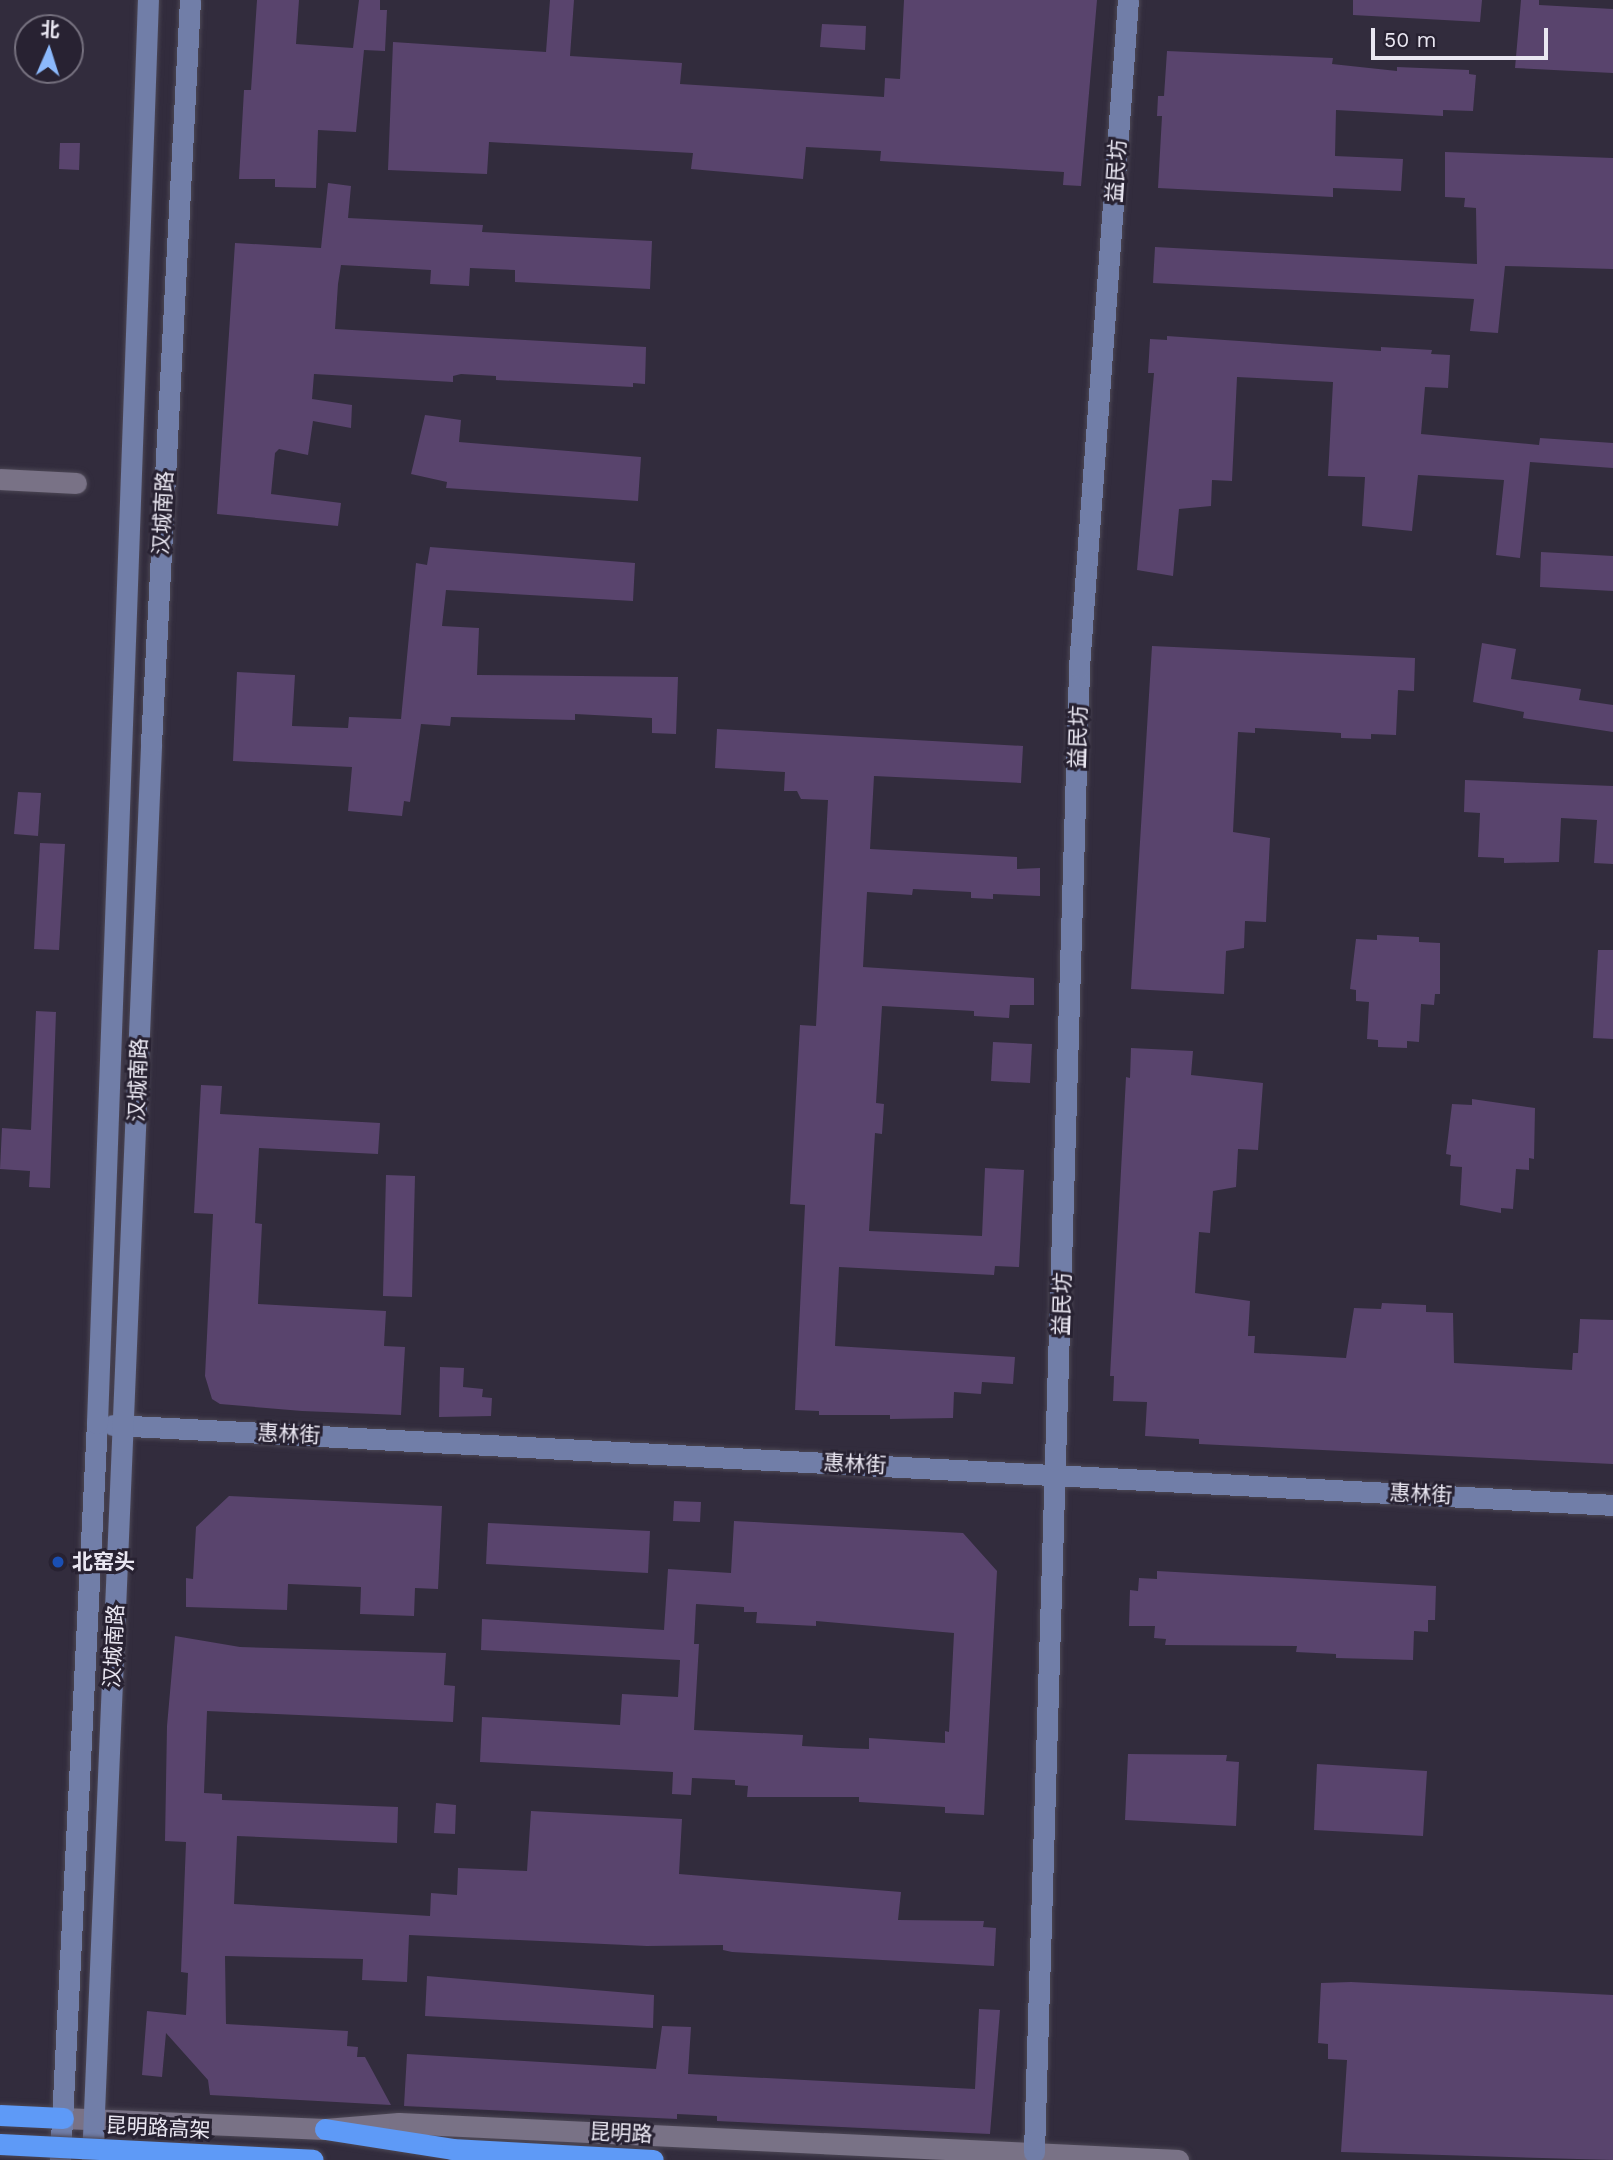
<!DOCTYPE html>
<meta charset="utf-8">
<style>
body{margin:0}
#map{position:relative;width:1613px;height:2160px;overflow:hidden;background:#322c3d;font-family:"Work Sans","Noto Sans SC",sans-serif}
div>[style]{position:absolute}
.building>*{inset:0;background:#59446d}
.roads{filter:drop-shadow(0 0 2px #4c4755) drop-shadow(0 0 2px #4c4755)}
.street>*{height:21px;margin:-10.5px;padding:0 10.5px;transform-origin:10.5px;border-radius:10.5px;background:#797286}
.secondary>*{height:21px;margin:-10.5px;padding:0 10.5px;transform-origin:10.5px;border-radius:10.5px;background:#717ea8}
.highway>*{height:21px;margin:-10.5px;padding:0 10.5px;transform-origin:10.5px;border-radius:10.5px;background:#5e9af7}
.bridges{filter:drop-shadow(0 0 2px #4c4755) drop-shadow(0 0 2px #4c4755)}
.highway-bridge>*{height:21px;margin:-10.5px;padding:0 10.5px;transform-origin:10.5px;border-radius:10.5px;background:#5e9af7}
.dots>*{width:19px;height:19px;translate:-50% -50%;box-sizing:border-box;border:4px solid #282232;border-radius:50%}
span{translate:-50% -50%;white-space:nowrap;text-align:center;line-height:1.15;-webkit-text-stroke:6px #282232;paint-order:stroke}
.street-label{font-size:21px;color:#eae7f2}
.poi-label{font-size:21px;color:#eae7f2;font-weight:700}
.left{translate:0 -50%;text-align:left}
.north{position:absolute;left:14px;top:14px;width:70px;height:70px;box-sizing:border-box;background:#282232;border:2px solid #76717f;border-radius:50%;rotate:3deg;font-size:19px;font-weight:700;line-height:28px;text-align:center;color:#eae7f2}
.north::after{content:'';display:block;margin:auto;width:24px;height:32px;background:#8cb9fc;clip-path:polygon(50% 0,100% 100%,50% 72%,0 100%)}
.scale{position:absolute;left:1371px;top:28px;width:177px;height:32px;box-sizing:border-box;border:4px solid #eae7f2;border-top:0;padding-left:9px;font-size:21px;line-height:24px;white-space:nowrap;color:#eae7f2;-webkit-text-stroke:5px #282232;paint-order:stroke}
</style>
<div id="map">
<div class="building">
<i style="clip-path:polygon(257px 0,299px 0,296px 44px,353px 48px,359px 0,380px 0,380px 10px,387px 10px,385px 51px,364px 50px,356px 132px,318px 130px,316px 188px,275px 187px,275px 179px,239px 179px,244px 90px,251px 90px)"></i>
<i style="clip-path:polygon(550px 0,574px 0,570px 56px,682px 63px,680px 84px,884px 97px,885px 78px,900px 79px,904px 0,1097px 0,1081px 186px,1063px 185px,1064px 172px,880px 161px,881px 151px,806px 147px,803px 179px,691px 169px,693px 153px,489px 142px,487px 174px,388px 170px,393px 42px,546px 52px)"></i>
<i style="clip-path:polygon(1353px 0,1482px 0,1480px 22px,1353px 15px)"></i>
<i style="clip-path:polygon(1521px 0,1539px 0,1539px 5px,1613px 9px,1613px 73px,1515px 68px)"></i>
<i style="clip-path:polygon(822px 24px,866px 26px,865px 50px,820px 47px)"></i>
<i style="clip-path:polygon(1167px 51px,1333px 58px,1332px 64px,1397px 71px,1397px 67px,1469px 70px,1469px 74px,1476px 75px,1473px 111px,1443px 110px,1443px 116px,1336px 110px,1335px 156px,1403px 159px,1401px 191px,1333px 188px,1333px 197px,1158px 188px,1162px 116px,1157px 116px,1158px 96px,1164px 96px)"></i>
<i style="clip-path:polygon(60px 143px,80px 143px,79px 170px,59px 169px)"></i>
<i style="clip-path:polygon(1445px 152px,1613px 158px,1613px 269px,1505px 266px,1498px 333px,1470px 331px,1474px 299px,1153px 283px,1155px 247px,1477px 264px,1476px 208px,1464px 207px,1465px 198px,1445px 197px)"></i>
<i style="clip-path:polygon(328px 183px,351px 186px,348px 218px,483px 225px,482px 232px,652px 241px,650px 289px,515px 282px,515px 270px,470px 268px,469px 286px,430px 284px,431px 270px,341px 265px,338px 284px,335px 329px,646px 347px,645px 384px,633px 383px,633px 387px,496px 380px,496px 376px,461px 374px,453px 376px,453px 382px,314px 374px,312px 399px,352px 405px,351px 428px,313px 421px,308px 455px,279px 449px,275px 453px,271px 494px,341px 503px,338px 526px,217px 514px,235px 243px,321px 248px)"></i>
<i style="clip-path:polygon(1167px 336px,1381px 351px,1381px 347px,1432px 350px,1431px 354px,1450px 355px,1448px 388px,1425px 387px,1421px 434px,1539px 445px,1540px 438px,1613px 443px,1613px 468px,1530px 462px,1520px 558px,1496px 555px,1504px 480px,1418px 475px,1412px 531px,1362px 526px,1365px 477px,1328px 476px,1333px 382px,1237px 377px,1232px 481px,1212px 480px,1211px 506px,1179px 509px,1173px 576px,1137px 570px,1154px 373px,1148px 373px,1150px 339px,1167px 340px)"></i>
<i style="clip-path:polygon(425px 415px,461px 420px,459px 442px,641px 457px,638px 501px,446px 488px,447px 482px,411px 474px)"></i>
<i style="clip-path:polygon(430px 547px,635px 563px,633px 601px,446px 590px,442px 626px,479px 628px,477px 675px,678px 677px,676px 734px,652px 733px,652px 718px,575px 714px,575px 720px,451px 717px,450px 726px,421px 724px,410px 802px,404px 801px,402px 816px,348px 811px,352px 767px,233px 761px,237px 672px,295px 675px,292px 726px,348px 728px,349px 717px,401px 719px,416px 563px,427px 565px)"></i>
<i style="clip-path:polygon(1541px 552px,1613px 556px,1613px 591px,1540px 587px)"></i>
<i style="clip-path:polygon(1482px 643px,1516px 649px,1511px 679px,1581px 689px,1579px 700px,1613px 705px,1613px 732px,1523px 718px,1524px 712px,1473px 702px)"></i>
<i style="clip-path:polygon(1152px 646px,1415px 658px,1414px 691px,1398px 690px,1396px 735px,1371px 734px,1371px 739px,1341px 738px,1341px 733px,1255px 728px,1255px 733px,1238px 732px,1233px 832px,1270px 838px,1267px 899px,1266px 922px,1245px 921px,1244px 948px,1226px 951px,1224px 994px,1131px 989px)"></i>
<i style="clip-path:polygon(717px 729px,1023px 746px,1021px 783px,874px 776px,870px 849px,1017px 857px,1017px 869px,1040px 868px,1040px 896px,993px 894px,993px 899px,971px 898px,971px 892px,913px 889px,912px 895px,867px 892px,863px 967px,1034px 978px,1034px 1005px,1010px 1005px,1009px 1018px,974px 1016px,974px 1011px,882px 1006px,876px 1103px,884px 1104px,882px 1134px,875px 1133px,869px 1231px,982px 1236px,985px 1168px,1024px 1170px,1019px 1267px,995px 1266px,994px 1275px,839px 1267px,835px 1346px,1015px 1357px,1013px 1384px,982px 1382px,981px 1394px,954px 1392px,953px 1418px,890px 1419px,890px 1415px,819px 1415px,819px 1411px,795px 1410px,805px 1205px,790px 1204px,800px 1025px,816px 1026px,828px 800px,801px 799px,797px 791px,784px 791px,785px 772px,715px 768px)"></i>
<i style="clip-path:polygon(1465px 780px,1613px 786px,1613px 864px,1594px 863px,1597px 820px,1561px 818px,1559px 862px,1504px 863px,1504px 858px,1478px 857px,1480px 813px,1464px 812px)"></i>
<i style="clip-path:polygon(18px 792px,41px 793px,38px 836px,14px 834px)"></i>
<i style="clip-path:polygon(40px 843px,65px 844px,59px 950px,34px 949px)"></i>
<i style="clip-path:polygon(1377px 935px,1419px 937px,1419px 942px,1440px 943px,1440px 994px,1435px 994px,1434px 1005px,1421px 1004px,1419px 1042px,1407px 1041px,1407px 1048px,1378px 1047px,1378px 1040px,1367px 1039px,1369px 1002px,1356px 1001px,1356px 990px,1350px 989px,1356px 939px,1377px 940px)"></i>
<i style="clip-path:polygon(1598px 950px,1613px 950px,1613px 1039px,1593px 1038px)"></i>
<i style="clip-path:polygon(36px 1011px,56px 1012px,50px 1188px,29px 1187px,30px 1171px,0 1169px,2px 1128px,31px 1130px)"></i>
<i style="clip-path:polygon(993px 1042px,1032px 1044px,1030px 1083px,991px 1081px)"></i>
<i style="clip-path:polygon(1131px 1048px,1193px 1051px,1191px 1075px,1263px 1083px,1258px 1150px,1238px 1149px,1236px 1187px,1213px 1191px,1210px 1233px,1199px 1232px,1195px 1293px,1250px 1301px,1248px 1336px,1255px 1336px,1254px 1353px,1346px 1358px,1354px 1308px,1381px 1309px,1382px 1303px,1426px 1305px,1426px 1312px,1453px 1313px,1454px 1363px,1572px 1370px,1573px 1353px,1578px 1353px,1580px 1319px,1613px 1320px,1613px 1464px,1199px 1444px,1199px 1439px,1145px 1436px,1147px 1402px,1113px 1401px,1114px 1376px,1110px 1376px,1126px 1077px,1130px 1078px)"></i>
<i style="clip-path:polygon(201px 1085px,222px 1086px,220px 1114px,380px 1123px,378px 1154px,259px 1148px,255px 1223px,262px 1224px,258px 1304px,386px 1311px,384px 1346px,405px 1347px,401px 1415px,302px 1411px,220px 1404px,212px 1399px,205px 1376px,213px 1214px,194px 1213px)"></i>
<i style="clip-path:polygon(1472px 1099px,1535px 1108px,1534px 1159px,1529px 1158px,1529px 1170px,1516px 1169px,1513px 1209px,1501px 1208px,1501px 1213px,1460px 1205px,1462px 1167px,1450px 1166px,1451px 1155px,1446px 1154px,1452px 1104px,1472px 1105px)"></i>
<i style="clip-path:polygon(386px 1175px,415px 1176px,412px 1297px,383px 1296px)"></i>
<i style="clip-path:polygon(440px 1367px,464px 1368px,463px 1387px,483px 1389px,482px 1397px,492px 1398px,491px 1416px,439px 1417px)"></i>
<i style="clip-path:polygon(229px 1496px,442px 1506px,438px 1589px,415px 1588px,414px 1616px,360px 1614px,361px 1587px,288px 1584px,287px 1610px,186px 1607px,186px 1578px,193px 1579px,196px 1527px)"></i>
<i style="clip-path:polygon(674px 1501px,701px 1502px,700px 1522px,673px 1521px)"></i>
<i style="clip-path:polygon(evenodd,734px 1521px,963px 1533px,997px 1571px,984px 1815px,945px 1813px,945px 1807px,859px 1802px,859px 1797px,747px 1797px,748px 1786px,735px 1785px,735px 1780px,692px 1778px,691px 1795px,672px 1794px,673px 1772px,480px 1762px,482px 1717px,620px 1725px,622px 1694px,678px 1697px,680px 1660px,481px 1650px,482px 1619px,664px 1630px,668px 1569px,731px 1573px,734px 1521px,696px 1604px,744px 1607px,744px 1612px,757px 1612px,756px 1623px,816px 1626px,816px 1621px,954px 1633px,949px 1732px,945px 1731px,945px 1743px,869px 1738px,869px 1749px,840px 1748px,802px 1746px,803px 1735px,694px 1730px,699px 1644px,694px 1644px,696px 1604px)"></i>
<i style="clip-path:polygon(488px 1523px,650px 1531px,648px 1573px,486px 1564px)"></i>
<i style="clip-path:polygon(1157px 1571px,1436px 1586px,1435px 1620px,1428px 1620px,1428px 1632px,1414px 1631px,1413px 1660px,1336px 1658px,1336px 1654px,1296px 1652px,1297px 1646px,1165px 1645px,1166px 1639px,1154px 1638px,1155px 1626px,1129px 1626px,1130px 1590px,1138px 1591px,1139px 1578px,1157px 1579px)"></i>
<i style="clip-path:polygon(175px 1636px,240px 1647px,446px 1653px,444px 1685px,455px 1686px,453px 1722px,207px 1711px,204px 1793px,222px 1794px,222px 1800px,398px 1807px,397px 1843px,237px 1836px,234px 1904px,430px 1916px,431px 1893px,457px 1895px,458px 1868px,527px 1871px,531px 1811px,682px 1819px,679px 1874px,901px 1892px,898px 1920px,984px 1921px,983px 1927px,996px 1928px,994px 1966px,732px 1952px,723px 1950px,723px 1945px,647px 1946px,409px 1935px,407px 1982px,362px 1980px,363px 1959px,225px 1956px,226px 2024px,348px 2031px,347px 2046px,358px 2047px,357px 2057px,365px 2057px,391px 2105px,210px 2095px,208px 2080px,166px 2033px,162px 2077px,142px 2075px,147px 2011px,186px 2015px,188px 1973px,181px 1972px,186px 1842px,165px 1841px,167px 1726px)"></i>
<i style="clip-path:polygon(1128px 1754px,1227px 1755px,1226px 1761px,1239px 1762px,1236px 1826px,1125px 1820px)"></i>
<i style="clip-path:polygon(1317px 1764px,1427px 1771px,1423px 1836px,1314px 1830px)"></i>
<i style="clip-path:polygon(436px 1803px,456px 1805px,455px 1834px,434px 1833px)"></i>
<i style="clip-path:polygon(427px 1976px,654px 1995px,653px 2028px,425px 2016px)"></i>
<i style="clip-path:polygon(1351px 1982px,1613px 1995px,1613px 2160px,1341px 2152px,1347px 2060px,1328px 2059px,1328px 2044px,1318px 2043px,1321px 1983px)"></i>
<i style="clip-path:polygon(979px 2009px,1000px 2010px,990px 2134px,717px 2121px,717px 2116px,677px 2114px,677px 2119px,404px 2106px,407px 2054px,656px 2069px,662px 2026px,691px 2027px,688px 2074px,975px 2089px)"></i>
</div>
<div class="roads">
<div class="street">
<i style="left:0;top:479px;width:76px;rotate:3deg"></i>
<i style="left:63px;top:2118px;width:262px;rotate:2.4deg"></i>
<i style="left:325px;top:2129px;width:74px;rotate:-4.6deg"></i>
<i style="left:399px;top:2123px;width:780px;rotate:2.72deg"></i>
</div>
<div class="secondary">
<i style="left:113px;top:1425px;width:1502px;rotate:3.05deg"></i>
<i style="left:1034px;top:2152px;width:1486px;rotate:-88.26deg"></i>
<i style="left:1079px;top:667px;width:669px;rotate:-85.8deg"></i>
<i style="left:60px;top:2160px;width:738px;rotate:-87.13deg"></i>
<i style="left:97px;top:1423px;width:1424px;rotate:-87.95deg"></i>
<i style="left:92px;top:2160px;width:1417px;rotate:-87.61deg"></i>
<i style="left:151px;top:744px;width:745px;rotate:-87deg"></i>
</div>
<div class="highway">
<i style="left:0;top:2115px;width:63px;rotate:2.7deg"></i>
<i style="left:325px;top:2129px;width:129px;rotate:8.9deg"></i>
<i style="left:452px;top:2149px;width:201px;rotate:3.1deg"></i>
</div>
</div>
<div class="bridges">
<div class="highway-bridge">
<i style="left:0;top:2144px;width:313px;rotate:2.9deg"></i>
</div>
</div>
<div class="dots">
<i style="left:58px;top:1562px;background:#1a4fb4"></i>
</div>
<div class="street-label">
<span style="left:1116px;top:171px;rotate:-86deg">益民坊</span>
<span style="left:163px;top:513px;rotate:-87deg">汉城南路</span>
<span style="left:1078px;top:737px;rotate:-88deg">益民坊</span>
<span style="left:138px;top:1080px;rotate:-88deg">汉城南路</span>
<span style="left:1062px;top:1304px;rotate:-88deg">益民坊</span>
<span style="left:289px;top:1434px;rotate:3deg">惠林街</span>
<span style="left:855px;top:1464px;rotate:3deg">惠林街</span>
<span style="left:1421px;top:1494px;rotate:3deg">惠林街</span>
<span style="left:114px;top:1646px;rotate:-87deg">汉城南路</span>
<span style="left:158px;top:2128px;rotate:3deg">昆明路高架</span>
<span style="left:621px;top:2133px;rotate:3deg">昆明路</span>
</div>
<div class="poi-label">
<span class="left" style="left:72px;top:1562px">北窑头</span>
</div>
<div class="north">北</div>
<div class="scale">50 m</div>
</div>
